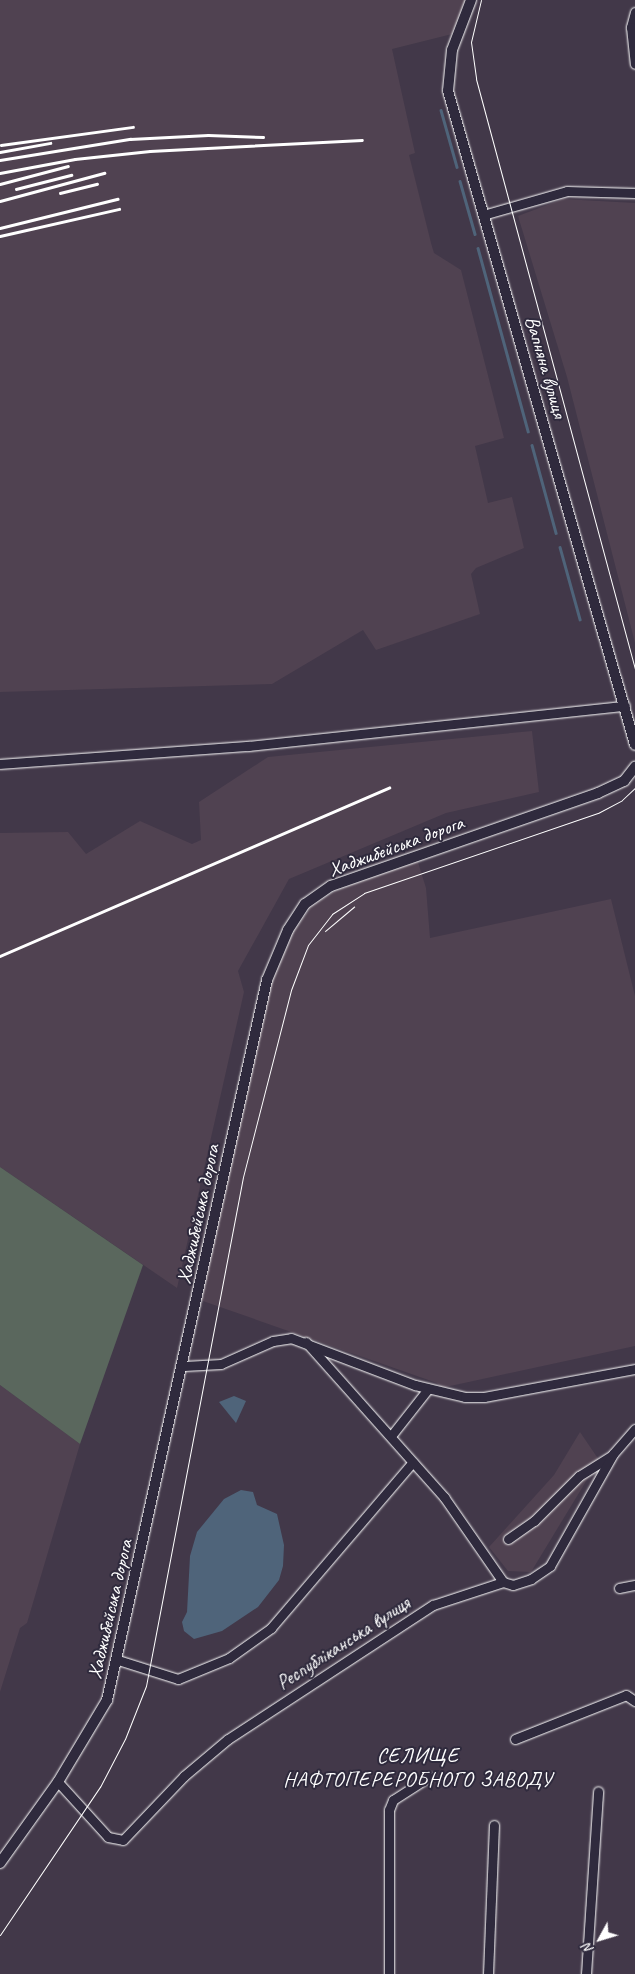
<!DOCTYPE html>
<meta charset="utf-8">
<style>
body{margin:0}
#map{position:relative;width:635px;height:1974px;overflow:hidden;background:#423849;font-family:Caveat,sans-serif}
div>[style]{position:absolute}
.built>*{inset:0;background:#504251}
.green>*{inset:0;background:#5a675d}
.water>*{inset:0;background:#4f647a}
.stream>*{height:2.5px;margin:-1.25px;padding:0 1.25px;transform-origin:1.25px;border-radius:1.25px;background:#4f647a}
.roads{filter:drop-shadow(0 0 1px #fff) drop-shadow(0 0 1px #fff)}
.minor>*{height:9px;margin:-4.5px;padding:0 4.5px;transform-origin:4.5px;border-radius:4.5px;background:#2f2a3d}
.tertiary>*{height:10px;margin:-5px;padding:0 5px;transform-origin:5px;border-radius:5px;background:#2f2a3d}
.tram>*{height:1px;margin:-0.5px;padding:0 0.5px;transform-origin:0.5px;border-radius:0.5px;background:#fff}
.rail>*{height:2.5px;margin:-1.25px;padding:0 1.25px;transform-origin:1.25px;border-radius:1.25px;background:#fff}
span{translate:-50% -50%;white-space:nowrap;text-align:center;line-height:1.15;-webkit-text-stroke:4px #2f2a3d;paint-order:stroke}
.street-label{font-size:20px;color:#fff}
.neighbourhood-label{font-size:21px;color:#fff;letter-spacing:1px}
.north{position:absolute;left:575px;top:1914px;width:50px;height:50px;-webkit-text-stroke:4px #2f2a3d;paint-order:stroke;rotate:231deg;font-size:14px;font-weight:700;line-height:20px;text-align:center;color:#fff}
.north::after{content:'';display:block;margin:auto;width:18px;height:22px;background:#fff;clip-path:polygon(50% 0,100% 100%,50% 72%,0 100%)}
</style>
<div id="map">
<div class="built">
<i style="clip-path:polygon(0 0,465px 0,452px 34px,392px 49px,415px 153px,409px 155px,431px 243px,434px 253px,461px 270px,504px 438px,475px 446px,488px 503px,512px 497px,524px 548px,476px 568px,471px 574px,480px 614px,376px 650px,363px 630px,272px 684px,0 692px)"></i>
<i style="clip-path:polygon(563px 199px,635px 203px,635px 643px,567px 377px,518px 216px)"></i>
<i style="clip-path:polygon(532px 731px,539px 792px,446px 813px,289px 879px,238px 971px,244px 992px,177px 1288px,0 1167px,0 833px,68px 832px,86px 854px,140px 821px,192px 844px,201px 840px,199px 802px,268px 757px)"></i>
<i style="clip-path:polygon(417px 859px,426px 888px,430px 938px,611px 899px,635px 996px,635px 1346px,441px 1388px,437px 1383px,200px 1300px,268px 982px,279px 951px,312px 906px,335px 891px)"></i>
<i style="clip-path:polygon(0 1385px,80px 1444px,27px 1623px,20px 1628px,0 1692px)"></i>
<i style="clip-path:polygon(580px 1432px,599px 1460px,531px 1572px,508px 1571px,489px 1547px,554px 1475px)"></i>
</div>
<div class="green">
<i style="clip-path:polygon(0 1167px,143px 1265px,80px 1444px,0 1385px)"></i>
</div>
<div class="water">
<i style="clip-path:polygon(234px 1396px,246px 1401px,236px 1423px,219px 1402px)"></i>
<i style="clip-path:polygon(241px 1490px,253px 1492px,257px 1505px,277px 1514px,284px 1545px,283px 1566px,279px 1580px,258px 1607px,222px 1631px,194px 1639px,184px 1631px,182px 1622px,187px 1612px,190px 1556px,197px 1532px,224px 1499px)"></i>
</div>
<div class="stream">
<i style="left:441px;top:110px;width:59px;rotate:74.3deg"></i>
<i style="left:460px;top:181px;width:55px;rotate:74.2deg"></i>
<i style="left:478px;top:248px;width:190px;rotate:74.7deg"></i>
<i style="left:532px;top:445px;width:91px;rotate:74.7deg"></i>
<i style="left:560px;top:547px;width:75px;rotate:74.5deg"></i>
</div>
<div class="roads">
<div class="minor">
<i style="left:635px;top:12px;width:16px;rotate:105deg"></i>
<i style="left:631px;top:27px;width:37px;rotate:84deg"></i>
<i style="left:483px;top:215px;width:87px;rotate:-15.9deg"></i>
<i style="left:567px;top:191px;width:68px;rotate:1.7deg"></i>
<i style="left:0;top:764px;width:249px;rotate:-4.2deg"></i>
<i style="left:248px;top:746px;width:379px;rotate:-6.1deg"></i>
<i style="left:306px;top:1342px;width:208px;rotate:48.3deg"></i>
<i style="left:444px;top:1497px;width:103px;rotate:55.2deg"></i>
<i style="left:184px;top:1366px;width:37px;rotate:-3deg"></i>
<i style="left:221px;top:1364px;width:57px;rotate:-23.9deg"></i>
<i style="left:273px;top:1341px;width:18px;rotate:-9deg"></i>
<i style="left:291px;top:1338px;width:133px;rotate:20.8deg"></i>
<i style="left:415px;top:1385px;width:51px;rotate:13.5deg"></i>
<i style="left:465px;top:1397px;width:19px"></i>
<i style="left:484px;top:1397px;width:154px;rotate:-10.5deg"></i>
<i style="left:391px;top:1436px;width:60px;rotate:-51.8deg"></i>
<i style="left:508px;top:1539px;width:32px;rotate:-35deg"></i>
<i style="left:534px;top:1521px;width:64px;rotate:-45deg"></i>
<i style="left:579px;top:1476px;width:39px;rotate:-32deg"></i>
<i style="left:619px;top:1588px;width:16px;rotate:-11deg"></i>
<i style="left:118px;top:1660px;width:63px;rotate:17.6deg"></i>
<i style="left:178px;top:1679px;width:55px;rotate:-22.4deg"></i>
<i style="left:229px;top:1658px;width:52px;rotate:-35.5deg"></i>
<i style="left:271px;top:1628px;width:218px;rotate:-49.5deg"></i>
<i style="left:515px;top:1739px;width:119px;rotate:-21.6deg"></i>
<i style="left:626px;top:1695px;width:11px;rotate:34deg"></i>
<i style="left:58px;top:1782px;width:74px;rotate:47.7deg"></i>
<i style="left:108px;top:1837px;width:15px;rotate:11deg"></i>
<i style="left:123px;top:1840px;width:88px;rotate:-46.4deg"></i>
<i style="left:184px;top:1776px;width:57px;rotate:-40.1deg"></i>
<i style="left:228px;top:1739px;width:245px;rotate:-33.2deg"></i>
<i style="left:433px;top:1605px;width:74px;rotate:-18.2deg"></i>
<i style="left:503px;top:1582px;width:10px;rotate:17deg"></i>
<i style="left:513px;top:1585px;width:19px;rotate:-18deg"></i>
<i style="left:531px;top:1579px;width:23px;rotate:-34deg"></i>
<i style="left:550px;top:1566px;width:129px;rotate:-60.6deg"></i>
<i style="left:613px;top:1454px;width:33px;rotate:-49deg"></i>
<i style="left:389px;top:1974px;width:164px;rotate:-90deg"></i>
<i style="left:389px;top:1810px;width:11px;rotate:-68deg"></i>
<i style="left:393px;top:1800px;width:43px;rotate:-32.6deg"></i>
<i style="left:488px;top:1974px;width:149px;rotate:-87.7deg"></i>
<i style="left:586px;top:1974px;width:183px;rotate:-86.2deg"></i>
</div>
<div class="tertiary">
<i style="left:471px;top:0;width:53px;rotate:110.8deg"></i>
<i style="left:452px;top:50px;width:41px;rotate:95.6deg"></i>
<i style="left:448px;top:91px;width:680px;rotate:74.04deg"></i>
<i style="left:0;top:1863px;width:100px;rotate:-54.4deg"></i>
<i style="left:58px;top:1782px;width:96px;rotate:-59.1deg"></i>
<i style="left:107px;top:1700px;width:738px;rotate:-77.47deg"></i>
<i style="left:267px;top:980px;width:54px;rotate:-67.2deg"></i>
<i style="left:288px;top:930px;width:31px;rotate:-57deg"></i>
<i style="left:305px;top:904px;width:32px;rotate:-35deg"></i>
<i style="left:331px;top:886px;width:283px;rotate:-19.2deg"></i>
<i style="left:598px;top:793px;width:29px;rotate:-25deg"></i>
<i style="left:624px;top:781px;width:18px;rotate:-52deg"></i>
</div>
</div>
<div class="tram">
<i style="left:481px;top:0;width:43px;rotate:103.4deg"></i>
<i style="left:471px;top:42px;width:37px;rotate:82deg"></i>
<i style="left:476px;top:79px;width:611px;rotate:74.92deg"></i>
<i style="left:325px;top:931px;width:38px;rotate:-40deg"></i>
<i style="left:0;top:1935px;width:179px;rotate:-56deg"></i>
<i style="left:100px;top:1787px;width:54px;rotate:-62.5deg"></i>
<i style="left:125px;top:1739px;width:57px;rotate:-68.4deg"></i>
<i style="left:146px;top:1686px;width:518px;rotate:-79.21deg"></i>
<i style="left:243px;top:1177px;width:193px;rotate:-75.6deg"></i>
<i style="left:291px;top:990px;width:48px;rotate:-69.3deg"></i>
<i style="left:308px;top:945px;width:39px;rotate:-52deg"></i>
<i style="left:332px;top:914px;width:38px;rotate:-33deg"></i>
<i style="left:364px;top:893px;width:247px;rotate:-18.9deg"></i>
<i style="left:598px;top:813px;width:27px;rotate:-28deg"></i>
<i style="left:622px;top:800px;width:18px;rotate:-43deg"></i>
</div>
<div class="rail">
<i style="left:1px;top:145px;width:133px;rotate:-7.8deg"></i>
<i style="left:0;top:152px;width:51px;rotate:-10.2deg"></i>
<i style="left:0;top:160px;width:132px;rotate:-9.2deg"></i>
<i style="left:130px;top:139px;width:78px;rotate:-2.9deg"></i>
<i style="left:208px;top:135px;width:55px;rotate:2.1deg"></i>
<i style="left:0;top:173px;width:76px;rotate:-10.6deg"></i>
<i style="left:75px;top:159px;width:75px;rotate:-6.1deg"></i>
<i style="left:150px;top:151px;width:212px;rotate:-3deg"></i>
<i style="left:0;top:184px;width:70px;rotate:-14.8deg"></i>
<i style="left:16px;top:189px;width:57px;rotate:-14.3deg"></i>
<i style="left:60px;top:193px;width:38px;rotate:-14deg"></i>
<i style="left:0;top:201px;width:108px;rotate:-15.1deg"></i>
<i style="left:0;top:228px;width:121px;rotate:-13.9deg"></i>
<i style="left:0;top:236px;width:122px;rotate:-12.8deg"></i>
<i style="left:0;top:956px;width:424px;rotate:-23.4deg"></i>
</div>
<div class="street-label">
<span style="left:546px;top:367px;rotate:74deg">Вапняна вулиця</span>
<span style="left:396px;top:846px;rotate:-20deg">Хаджибейська дорога</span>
<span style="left:198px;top:1214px;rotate:-78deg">Хаджибейська дорога</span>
<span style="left:110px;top:1609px;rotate:-77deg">Хаджибейська дорога</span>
<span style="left:343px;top:1643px;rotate:-33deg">Республіканська вулиця</span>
</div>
<div class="neighbourhood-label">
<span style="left:418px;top:1767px">СЕЛИЩЕ<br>НАФТОПЕРЕРОБНОГО ЗАВОДУ</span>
</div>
<div class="north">N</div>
</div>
